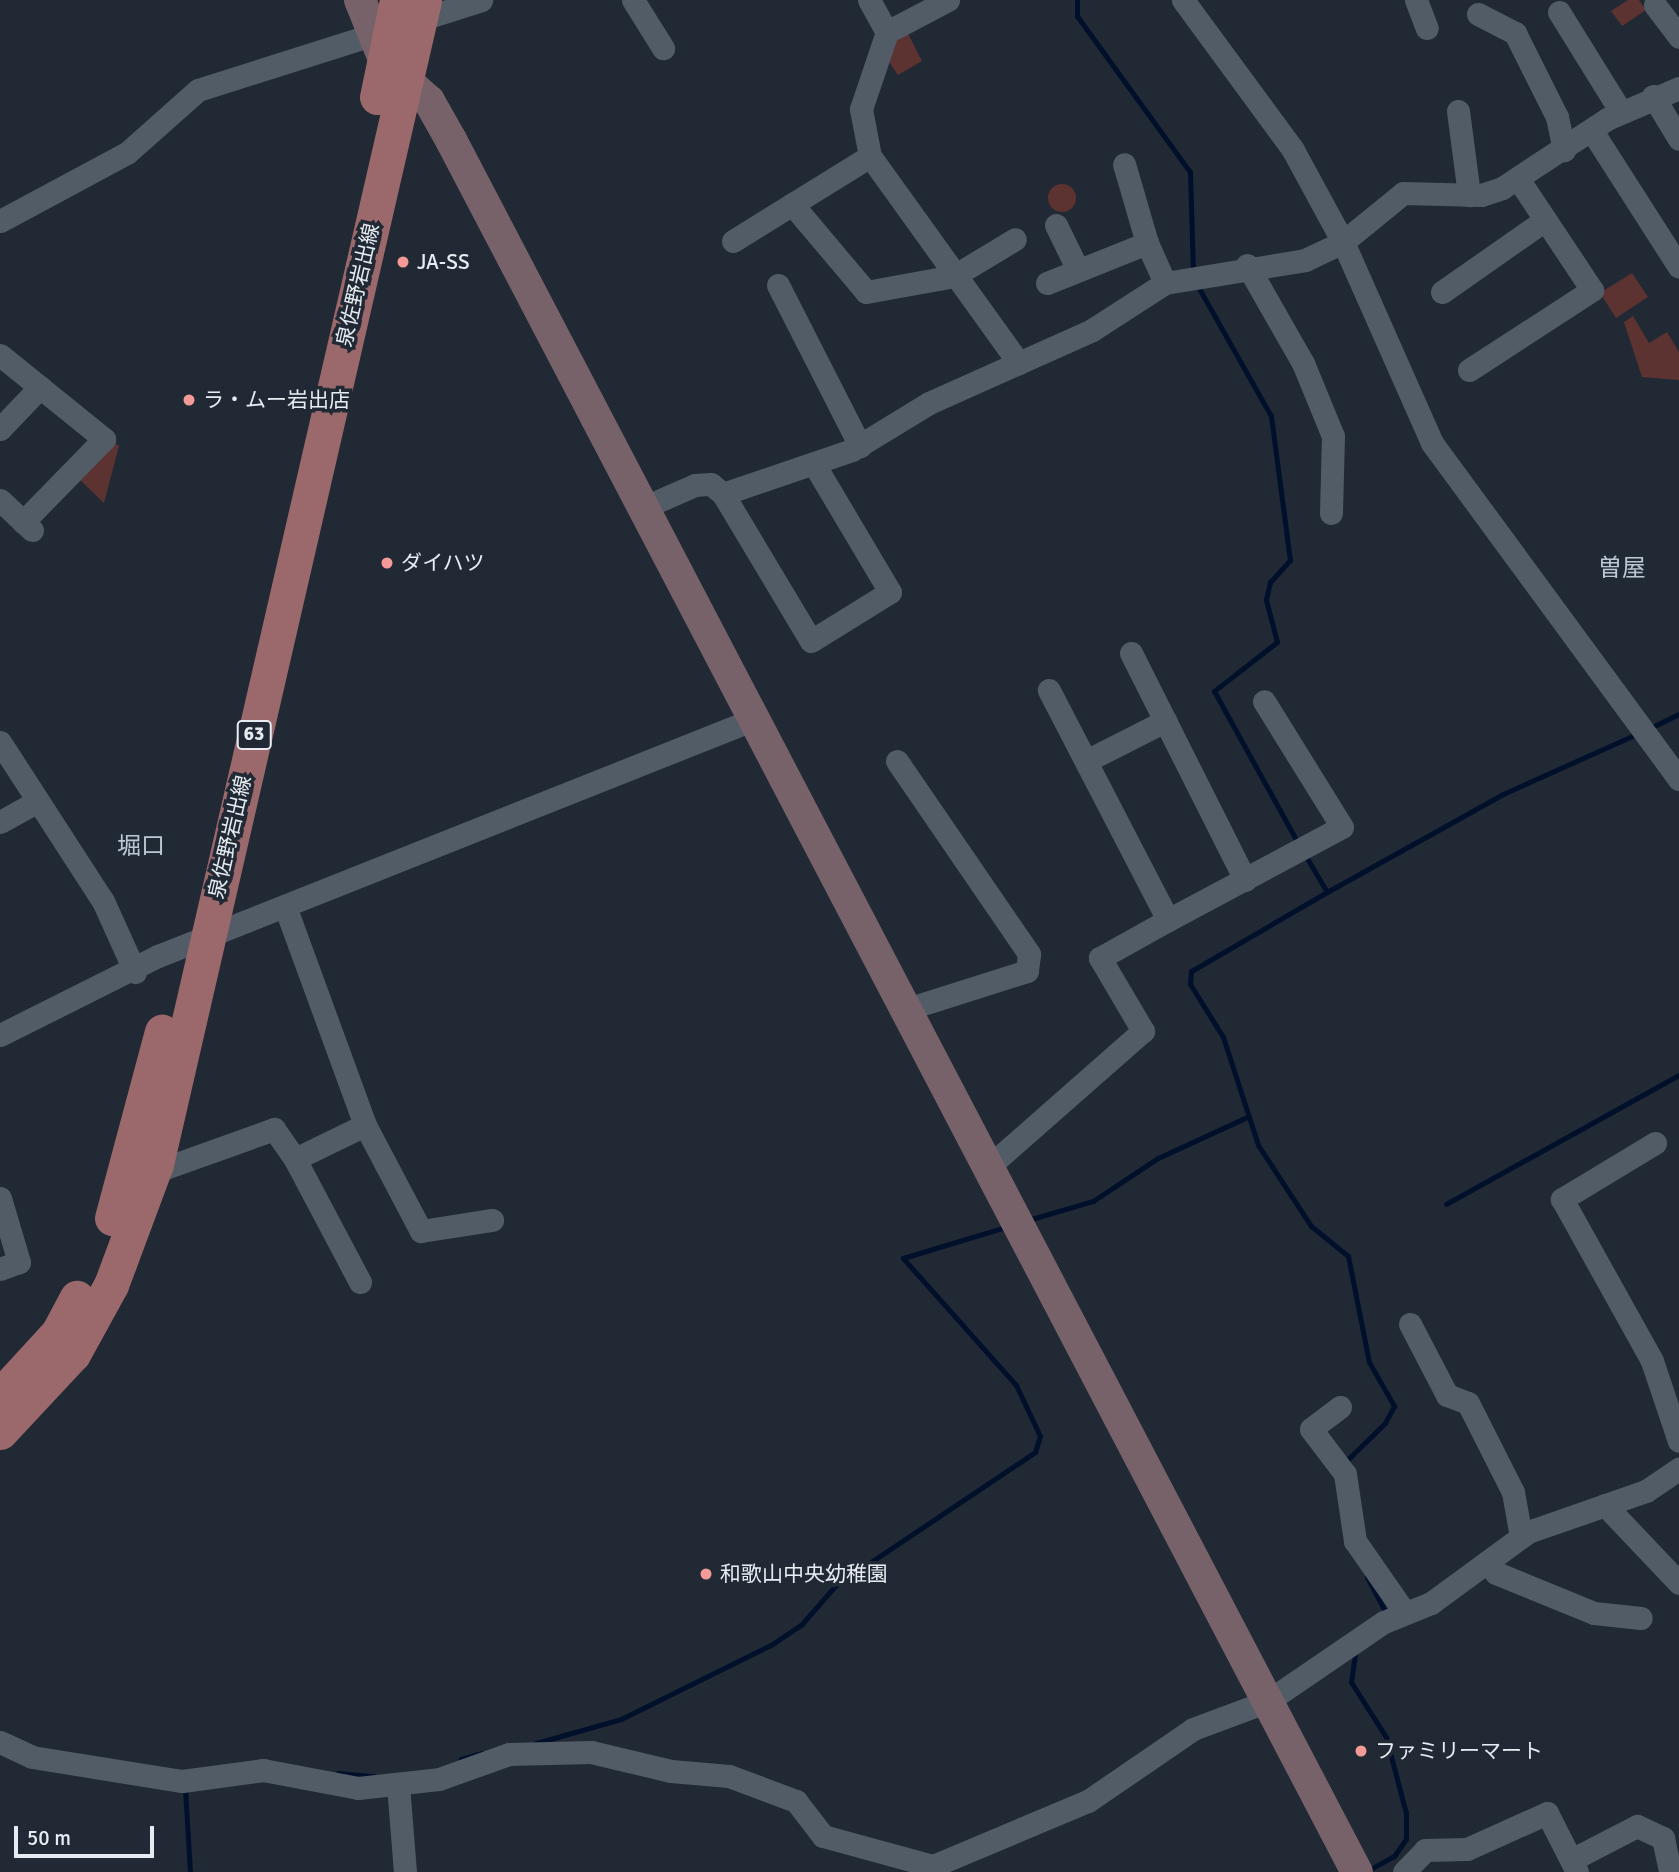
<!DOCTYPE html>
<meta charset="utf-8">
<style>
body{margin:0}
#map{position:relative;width:1679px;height:1872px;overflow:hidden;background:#212934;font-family:Signika,"Noto Sans JP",sans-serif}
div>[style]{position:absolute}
.green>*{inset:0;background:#5d3331}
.round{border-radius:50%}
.stream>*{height:5px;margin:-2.5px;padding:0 2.5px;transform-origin:2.5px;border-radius:2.5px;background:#00102b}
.street>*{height:23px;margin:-11.5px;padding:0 11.5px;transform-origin:11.5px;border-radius:11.5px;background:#525c67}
.secondary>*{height:32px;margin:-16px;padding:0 16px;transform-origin:16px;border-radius:16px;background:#776269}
.primary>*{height:35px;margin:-17.5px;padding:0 17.5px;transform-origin:17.5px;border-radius:17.5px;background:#9b696b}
.dots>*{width:19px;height:19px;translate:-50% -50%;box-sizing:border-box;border:4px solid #212934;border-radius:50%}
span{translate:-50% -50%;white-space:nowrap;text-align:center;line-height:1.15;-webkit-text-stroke:7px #212934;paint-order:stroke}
.shield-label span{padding:2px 5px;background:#212934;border:2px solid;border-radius:5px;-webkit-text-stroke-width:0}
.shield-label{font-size:19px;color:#e7ecf3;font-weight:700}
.poi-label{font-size:21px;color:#e7ecf3}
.left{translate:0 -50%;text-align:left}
.street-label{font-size:21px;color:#e7ecf3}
.quarter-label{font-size:24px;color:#bcc7d5}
.scale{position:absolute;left:14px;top:1826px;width:140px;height:32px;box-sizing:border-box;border:4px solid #e7ecf3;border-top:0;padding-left:9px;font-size:21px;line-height:24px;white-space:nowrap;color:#e7ecf3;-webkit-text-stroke:5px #212934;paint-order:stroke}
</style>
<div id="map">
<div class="green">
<i style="clip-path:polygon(1628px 0,1639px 0,1646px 10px,1622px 26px,1611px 11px)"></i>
<i style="clip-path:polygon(906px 30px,922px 61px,898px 75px,885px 56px,891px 41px)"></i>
<i class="round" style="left:1048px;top:184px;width:28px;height:28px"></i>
<i style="clip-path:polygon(1632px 273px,1648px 297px,1616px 318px,1600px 293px)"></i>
<i style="clip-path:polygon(1633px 316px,1649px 343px,1667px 332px,1679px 352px,1679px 380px,1642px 377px,1624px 322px)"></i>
<i style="clip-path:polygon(111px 440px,119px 446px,104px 503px,77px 477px)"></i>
</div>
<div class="stream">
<i style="left:1077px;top:0;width:16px;rotate:90deg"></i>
<i style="left:1077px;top:16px;width:193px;rotate:54.1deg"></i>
<i style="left:1190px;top:172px;width:101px;rotate:88.3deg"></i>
<i style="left:1196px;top:283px;width:153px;rotate:60.6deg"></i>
<i style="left:1271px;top:416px;width:145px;rotate:82.5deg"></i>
<i style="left:1290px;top:560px;width:30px;rotate:132deg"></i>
<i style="left:1270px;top:582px;width:18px;rotate:103deg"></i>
<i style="left:1266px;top:600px;width:43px;rotate:75.3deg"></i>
<i style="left:1277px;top:642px;width:80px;rotate:142.1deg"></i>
<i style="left:1214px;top:691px;width:176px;rotate:61.1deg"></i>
<i style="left:1648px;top:729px;width:34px;rotate:-26deg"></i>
<i style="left:1304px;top:853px;width:45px;rotate:59.5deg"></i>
<i style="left:1327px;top:892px;width:157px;rotate:149.8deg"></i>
<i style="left:1191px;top:971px;width:13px;rotate:94deg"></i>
<i style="left:1190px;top:984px;width:62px;rotate:58.1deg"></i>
<i style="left:1223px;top:1037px;width:114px;rotate:72deg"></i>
<i style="left:1258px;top:1145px;width:97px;rotate:56.8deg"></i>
<i style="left:1311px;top:1226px;width:48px;rotate:39deg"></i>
<i style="left:1348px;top:1256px;width:108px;rotate:78.8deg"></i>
<i style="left:1369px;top:1362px;width:51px;rotate:60.4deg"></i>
<i style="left:1394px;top:1406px;width:19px;rotate:118deg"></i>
<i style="left:1385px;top:1423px;width:56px;rotate:135.7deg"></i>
<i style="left:1327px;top:892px;width:201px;rotate:-29.1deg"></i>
<i style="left:1503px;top:794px;width:149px;rotate:-24.2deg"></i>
<i style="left:1446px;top:1204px;width:266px;rotate:-29deg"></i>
<i style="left:1028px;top:1220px;width:68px;rotate:-16.3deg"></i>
<i style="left:1093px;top:1201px;width:78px;rotate:-33.5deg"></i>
<i style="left:1158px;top:1158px;width:96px;rotate:-24.7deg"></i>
<i style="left:1367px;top:1577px;width:43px;rotate:62.2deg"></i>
<i style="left:1355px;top:1654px;width:28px;rotate:98deg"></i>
<i style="left:1351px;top:1682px;width:65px;rotate:57.5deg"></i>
<i style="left:1386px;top:1737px;width:79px;rotate:75.3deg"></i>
<i style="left:1406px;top:1813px;width:26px;rotate:90deg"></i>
<i style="left:1406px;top:1839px;width:21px;rotate:125deg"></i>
<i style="left:1394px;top:1856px;width:25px;rotate:151deg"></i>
<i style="left:536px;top:1743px;width:88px;rotate:-15.8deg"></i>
<i style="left:621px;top:1719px;width:167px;rotate:-26.3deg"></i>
<i style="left:771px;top:1645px;width:36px;rotate:-34deg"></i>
<i style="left:801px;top:1625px;width:52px;rotate:-48.9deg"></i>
<i style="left:835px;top:1586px;width:241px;rotate:-33.8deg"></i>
<i style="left:1035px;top:1452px;width:17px;rotate:-73deg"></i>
<i style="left:1040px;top:1436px;width:56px;rotate:-115.2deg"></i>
<i style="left:1016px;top:1385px;width:170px;rotate:-131.7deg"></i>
<i style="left:903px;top:1258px;width:111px;rotate:-16.8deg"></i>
<i style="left:461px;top:1759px;width:22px;rotate:-16deg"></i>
<i style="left:338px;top:1773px;width:36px;rotate:5deg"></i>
<i style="left:185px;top:1788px;width:84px;rotate:86.6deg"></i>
</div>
<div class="street">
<i style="left:633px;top:0;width:57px;rotate:58deg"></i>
<i style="left:869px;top:0;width:37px;rotate:61deg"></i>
<i style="left:887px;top:32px;width:81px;rotate:108.7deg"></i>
<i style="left:861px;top:109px;width:48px;rotate:79.2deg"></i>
<i style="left:870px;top:156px;width:255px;rotate:54.3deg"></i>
<i style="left:1183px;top:0;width:186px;rotate:53.7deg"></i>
<i style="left:1293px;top:150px;width:105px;rotate:61.5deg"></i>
<i style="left:1343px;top:242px;width:220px;rotate:66.1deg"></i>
<i style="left:1432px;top:443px;width:417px;rotate:53.7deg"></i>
<i style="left:1416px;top:0;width:30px;rotate:69deg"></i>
<i style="left:1655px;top:5px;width:40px;rotate:53deg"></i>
<i style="left:1559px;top:12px;width:118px;rotate:58.2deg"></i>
<i style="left:1478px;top:14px;width:42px;rotate:27.2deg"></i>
<i style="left:1515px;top:33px;width:94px;rotate:63.4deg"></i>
<i style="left:1557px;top:117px;width:34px;rotate:78deg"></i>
<i style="left:887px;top:32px;width:69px;rotate:-27.7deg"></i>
<i style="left:1653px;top:96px;width:50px;rotate:58.8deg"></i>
<i style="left:1458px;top:111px;width:85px;rotate:82.5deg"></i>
<i style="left:1592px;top:131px;width:161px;rotate:57.4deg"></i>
<i style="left:792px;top:204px;width:115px;rotate:49.9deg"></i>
<i style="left:866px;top:292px;width:89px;rotate:-10.3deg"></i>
<i style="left:954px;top:276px;width:71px;rotate:-31.2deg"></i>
<i style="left:0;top:221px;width:144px;rotate:-28.2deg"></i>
<i style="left:127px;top:153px;width:95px;rotate:-41.6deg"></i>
<i style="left:198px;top:90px;width:297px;rotate:-17.6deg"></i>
<i style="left:1056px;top:225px;width:46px;rotate:64deg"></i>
<i style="left:733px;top:241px;width:161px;rotate:-31.8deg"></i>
<i style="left:1147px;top:243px;width:44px;rotate:65.8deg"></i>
<i style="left:1247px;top:265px;width:113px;rotate:60.3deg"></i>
<i style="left:1303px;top:363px;width:79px;rotate:67.7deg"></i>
<i style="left:1333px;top:436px;width:77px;rotate:91.5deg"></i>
<i style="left:1047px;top:283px;width:108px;rotate:-21.8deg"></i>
<i style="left:1147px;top:243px;width:82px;rotate:-106.2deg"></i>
<i style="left:778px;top:285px;width:181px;rotate:63deg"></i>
<i style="left:1442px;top:292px;width:126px;rotate:-35deg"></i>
<i style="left:0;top:355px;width:134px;rotate:38.9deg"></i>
<i style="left:104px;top:439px;width:116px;rotate:134.3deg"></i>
<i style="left:1469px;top:370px;width:147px;rotate:-33deg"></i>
<i style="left:1592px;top:290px;width:132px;rotate:-123.6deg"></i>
<i style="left:0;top:429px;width:58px;rotate:-46.4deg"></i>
<i style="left:723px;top:494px;width:171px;rotate:59.1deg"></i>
<i style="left:811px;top:641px;width:93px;rotate:-31.8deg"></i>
<i style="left:890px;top:592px;width:149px;rotate:-120.7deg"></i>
<i style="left:0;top:500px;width:44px;rotate:43.2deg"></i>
<i style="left:640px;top:509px;width:60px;rotate:-23.6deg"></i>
<i style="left:695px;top:485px;width:16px;rotate:-4deg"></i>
<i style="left:711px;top:484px;width:16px;rotate:40deg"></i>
<i style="left:723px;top:494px;width:136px;rotate:-18.8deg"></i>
<i style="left:852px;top:450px;width:90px;rotate:-31.4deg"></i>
<i style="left:929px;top:403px;width:179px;rotate:-24.1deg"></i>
<i style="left:1092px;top:330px;width:87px;rotate:-32.8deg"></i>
<i style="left:1165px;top:283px;width:142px;rotate:-9.3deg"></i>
<i style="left:1305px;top:260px;width:42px;rotate:-25.3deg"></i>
<i style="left:1343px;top:242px;width:77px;rotate:-39.2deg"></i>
<i style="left:1403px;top:193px;width:78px;rotate:1.5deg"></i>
<i style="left:1481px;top:195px;width:22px;rotate:-18deg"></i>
<i style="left:1502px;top:188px;width:126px;rotate:-33.3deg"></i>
<i style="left:1607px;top:119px;width:78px;rotate:-23.3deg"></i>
<i style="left:1131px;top:653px;width:254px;rotate:63.3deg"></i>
<i style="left:0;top:742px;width:189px;rotate:57.1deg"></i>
<i style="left:103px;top:901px;width:78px;rotate:65.7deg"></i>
<i style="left:897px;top:761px;width:234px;rotate:55.6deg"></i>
<i style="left:1029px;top:954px;width:17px;rotate:97deg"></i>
<i style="left:1027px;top:971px;width:129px;rotate:162.4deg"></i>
<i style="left:1086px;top:761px;width:89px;rotate:-26.9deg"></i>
<i style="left:0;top:822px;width:39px;rotate:-29deg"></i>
<i style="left:286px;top:909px;width:230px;rotate:69.9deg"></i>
<i style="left:365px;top:1125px;width:120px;rotate:62.2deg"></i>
<i style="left:421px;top:1231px;width:72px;rotate:-8.8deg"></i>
<i style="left:1168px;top:920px;width:197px;rotate:-28.1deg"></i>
<i style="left:1342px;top:827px;width:148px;rotate:-121.8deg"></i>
<i style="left:0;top:1035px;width:177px;rotate:-26.6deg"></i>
<i style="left:158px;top:956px;width:639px;rotate:-21.67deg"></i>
<i style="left:1655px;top:1143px;width:109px;rotate:148.9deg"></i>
<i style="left:1562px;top:1199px;width:185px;rotate:60.9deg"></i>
<i style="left:1652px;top:1361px;width:84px;rotate:71.4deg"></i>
<i style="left:156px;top:1164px;width:12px;rotate:14deg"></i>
<i style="left:168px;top:1167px;width:113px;rotate:-19.7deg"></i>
<i style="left:274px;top:1129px;width:37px;rotate:55deg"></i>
<i style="left:987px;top:1168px;width:208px;rotate:-41.3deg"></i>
<i style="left:1143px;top:1031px;width:85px;rotate:-120.5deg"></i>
<i style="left:1100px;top:958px;width:78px;rotate:-29.2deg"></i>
<i style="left:1168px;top:920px;width:259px;rotate:-117.4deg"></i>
<i style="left:0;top:1198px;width:67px;rotate:73.5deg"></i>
<i style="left:19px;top:1262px;width:20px;rotate:160deg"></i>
<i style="left:360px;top:1282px;width:139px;rotate:-117.9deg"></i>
<i style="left:295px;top:1159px;width:78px;rotate:-25.9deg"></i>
<i style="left:1410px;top:1324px;width:80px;rotate:62.5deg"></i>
<i style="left:1447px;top:1395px;width:22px;rotate:21deg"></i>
<i style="left:1468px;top:1403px;width:100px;rotate:63.2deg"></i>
<i style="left:1513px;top:1492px;width:46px;rotate:79.9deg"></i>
<i style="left:1340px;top:1407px;width:36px;rotate:143deg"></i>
<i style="left:1311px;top:1429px;width:56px;rotate:52.9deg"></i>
<i style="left:1345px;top:1474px;width:68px;rotate:81.5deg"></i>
<i style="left:1355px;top:1541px;width:88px;rotate:55.2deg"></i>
<i style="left:1605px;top:1505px;width:108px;rotate:46.5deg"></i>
<i style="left:1487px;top:1562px;width:14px;rotate:51deg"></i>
<i style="left:1496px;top:1573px;width:106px;rotate:22.2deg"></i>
<i style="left:1594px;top:1613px;width:47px;rotate:6.1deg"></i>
<i style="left:0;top:1742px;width:35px;rotate:25deg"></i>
<i style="left:32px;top:1757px;width:152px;rotate:9.1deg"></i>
<i style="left:182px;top:1781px;width:82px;rotate:-7.7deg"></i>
<i style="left:263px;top:1770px;width:97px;rotate:10.7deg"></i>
<i style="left:358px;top:1788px;width:81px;rotate:-6.3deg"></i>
<i style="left:439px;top:1779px;width:74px;rotate:-19.7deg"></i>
<i style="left:509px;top:1754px;width:82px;rotate:-1.4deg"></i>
<i style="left:591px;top:1752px;width:82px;rotate:13.4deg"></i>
<i style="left:671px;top:1771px;width:58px;rotate:4.9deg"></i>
<i style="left:729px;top:1776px;width:72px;rotate:20.5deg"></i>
<i style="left:796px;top:1801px;width:44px;rotate:52.4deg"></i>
<i style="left:823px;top:1836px;width:114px;rotate:15.3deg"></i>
<i style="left:933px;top:1866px;width:168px;rotate:-22.8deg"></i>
<i style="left:1088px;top:1801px;width:127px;rotate:-34.4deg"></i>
<i style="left:1193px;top:1729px;width:80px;rotate:-20.5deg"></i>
<i style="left:1268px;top:1701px;width:140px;rotate:-34.3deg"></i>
<i style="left:1384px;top:1622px;width:51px;rotate:-22deg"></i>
<i style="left:1431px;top:1603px;width:120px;rotate:-36.2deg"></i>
<i style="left:1528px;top:1532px;width:125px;rotate:-19.2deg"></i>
<i style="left:1646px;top:1491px;width:40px;rotate:-34deg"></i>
<i style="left:398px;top:1785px;width:87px;rotate:85.4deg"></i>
<i style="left:1575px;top:1858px;width:70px;rotate:-27.3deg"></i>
<i style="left:1637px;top:1826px;width:29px;rotate:25deg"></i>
<i style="left:1663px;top:1838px;width:35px;rotate:78deg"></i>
<i style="left:1404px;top:1872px;width:30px;rotate:-46deg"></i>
<i style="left:1425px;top:1850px;width:42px;rotate:-1.4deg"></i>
<i style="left:1467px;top:1849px;width:88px;rotate:-24.2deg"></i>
<i style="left:1547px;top:1813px;width:66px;rotate:63deg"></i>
</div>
<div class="secondary">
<i style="left:360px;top:0;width:67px;rotate:68deg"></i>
<i style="left:385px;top:62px;width:59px;rotate:41.6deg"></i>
<i style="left:429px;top:101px;width:45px;rotate:60.6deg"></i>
<i style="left:451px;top:140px;width:1955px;rotate:62.39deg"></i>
</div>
<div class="primary">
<i style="left:377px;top:97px;width:99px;rotate:-78.3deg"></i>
<i style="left:112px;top:1218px;width:193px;rotate:-75deg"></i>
<i style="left:0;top:1396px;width:86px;rotate:-47.4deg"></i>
<i style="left:58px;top:1333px;width:40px;rotate:-62deg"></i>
<i style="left:0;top:1432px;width:107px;rotate:-46.9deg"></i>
<i style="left:73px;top:1354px;width:79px;rotate:-61.2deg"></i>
<i style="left:111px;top:1285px;width:129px;rotate:-69.6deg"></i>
<i style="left:156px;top:1164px;width:1194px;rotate:-77.03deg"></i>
</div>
<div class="dots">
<i style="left:403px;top:262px;background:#f59b97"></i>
<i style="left:189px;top:400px;background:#f59b97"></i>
<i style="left:387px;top:563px;background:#f59b97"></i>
<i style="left:706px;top:1574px;background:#f59b97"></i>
<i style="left:1361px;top:1751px;background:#f59b97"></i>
</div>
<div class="shield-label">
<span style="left:254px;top:735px">63</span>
</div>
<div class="poi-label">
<span class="left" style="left:417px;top:262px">JA-SS</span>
<span class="left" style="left:203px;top:400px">ラ・ムー岩出店</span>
<span class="left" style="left:401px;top:563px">ダイハツ</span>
<span class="left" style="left:720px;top:1574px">和歌山中央幼稚園</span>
<span class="left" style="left:1375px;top:1751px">ファミリーマート</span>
</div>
<div class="street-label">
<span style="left:358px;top:285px;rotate:-77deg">泉佐野岩出線</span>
<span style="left:230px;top:837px;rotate:-77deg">泉佐野岩出線</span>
</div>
<div class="quarter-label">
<span style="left:1622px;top:569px">曽屋</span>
<span style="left:141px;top:847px">堀口</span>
</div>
<div class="scale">50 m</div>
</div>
